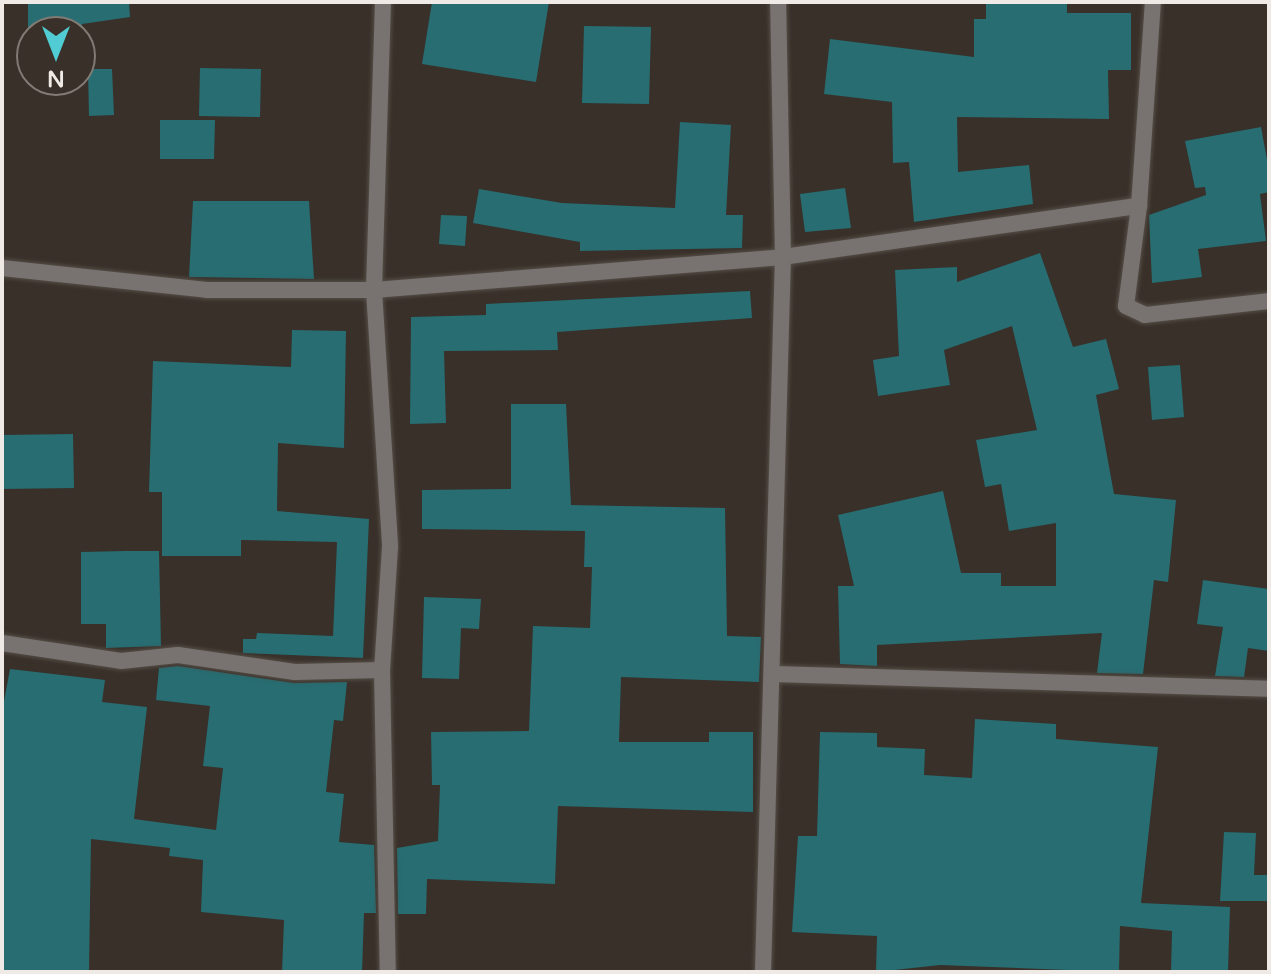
<!DOCTYPE html>
<style>
body{margin:0}
#map{position:relative;width:1271px;height:974px;overflow:hidden;background:#383029;font-family:"Varela Round",sans-serif}
div>[style]{position:absolute}
.building>*{inset:0;background:#276d72}
.roads{filter:drop-shadow(0 0 2px #554e47) drop-shadow(0 0 2px #554e47)}
.street>*{height:16px;margin:-8px;padding:0 8px;transform-origin:8px;border-radius:8px;background:#787370}
span{translate:-50% -50%;white-space:nowrap;text-align:center;line-height:1.15;-webkit-text-stroke:7px #383029;paint-order:stroke}
.frame{position:absolute;inset:0;border:4px solid #f0eae6;pointer-events:none}
.north{position:absolute;left:16px;top:16px;width:80px;height:80px;box-sizing:border-box;background:#383029;border:2px solid #827a75;border-radius:50%;rotate:180deg;font-size:22px;font-weight:700;line-height:32px;text-align:center;color:#f0eae6}
.north::after{content:'';display:block;margin:auto;width:28px;height:36px;background:#51ccd4;clip-path:polygon(50% 0,100% 100%,50% 72%,0 100%)}
</style>
<div id="map">
<div class="building">
<i style="clip-path:polygon(28px 2px,129px 2px,130px 17px,82px 24px,82px 32px,28px 32px)"></i>
<i style="clip-path:polygon(432px 2px,549px 2px,536px 82px,422px 64px)"></i>
<i style="clip-path:polygon(986px 2px,1067px 2px,1067px 13px,1131px 13px,1131px 70px,1108px 70px,1109px 119px,957px 117px,958px 172px,1029px 165px,1033px 204px,914px 222px,909px 162px,893px 163px,892px 102px,824px 94px,830px 39px,974px 57px,974px 19px,986px 19px)"></i>
<i style="clip-path:polygon(584px 26px,651px 27px,649px 104px,582px 103px)"></i>
<i style="clip-path:polygon(200px 68px,261px 69px,260px 117px,199px 116px)"></i>
<i style="clip-path:polygon(88px 69px,112px 69px,114px 115px,89px 116px)"></i>
<i style="clip-path:polygon(160px 120px,215px 120px,214px 159px,160px 159px)"></i>
<i style="clip-path:polygon(680px 122px,731px 125px,726px 215px,743px 215px,742px 248px,580px 251px,580px 242px,473px 223px,479px 189px,562px 203px,675px 208px)"></i>
<i style="clip-path:polygon(1261px 127px,1269px 171px,1269px 192px,1260px 194px,1266px 241px,1198px 249px,1202px 277px,1152px 283px,1149px 215px,1206px 195px,1205px 187px,1195px 188px,1185px 141px)"></i>
<i style="clip-path:polygon(845px 188px,851px 228px,805px 232px,800px 194px)"></i>
<i style="clip-path:polygon(193px 201px,309px 201px,314px 279px,189px 277px)"></i>
<i style="clip-path:polygon(441px 215px,467px 216px,465px 246px,439px 244px)"></i>
<i style="clip-path:polygon(1040px 253px,1073px 347px,1106px 339px,1119px 389px,1096px 395px,1114px 494px,1176px 500px,1168px 582px,1154px 580px,1143px 674px,1097px 673px,1102px 633px,877px 645px,877px 666px,840px 664px,838px 586px,854px 586px,838px 515px,943px 491px,961px 573px,1001px 573px,1001px 586px,1056px 586px,1056px 523px,1009px 531px,1001px 484px,985px 487px,976px 440px,1037px 430px,1012px 326px,944px 350px,950px 385px,878px 396px,873px 360px,899px 356px,895px 270px,957px 267px,957px 282px)"></i>
<i style="clip-path:polygon(750px 291px,752px 318px,557px 332px,558px 350px,444px 351px,446px 423px,410px 424px,411px 317px,486px 315px,486px 304px)"></i>
<i style="clip-path:polygon(292px 330px,346px 331px,344px 448px,278px 443px,277px 511px,369px 519px,363px 658px,243px 653px,243px 639px,256px 639px,257px 633px,333px 636px,337px 542px,241px 540px,241px 556px,162px 556px,162px 492px,149px 492px,153px 361px,291px 367px)"></i>
<i style="clip-path:polygon(1180px 365px,1184px 417px,1152px 420px,1148px 367px)"></i>
<i style="clip-path:polygon(511px 404px,566px 404px,571px 505px,725px 508px,727px 636px,761px 637px,759px 682px,621px 677px,619px 742px,709px 742px,709px 732px,753px 732px,753px 812px,558px 806px,555px 884px,427px 879px,426px 914px,398px 914px,397px 848px,438px 841px,440px 785px,432px 785px,431px 732px,529px 731px,533px 626px,590px 628px,592px 567px,584px 567px,585px 531px,422px 529px,422px 490px,511px 489px)"></i>
<i style="clip-path:polygon(73px 434px,74px 488px,2px 489px,2px 435px)"></i>
<i style="clip-path:polygon(125px 551px,159px 551px,161px 646px,106px 648px,106px 624px,81px 624px,81px 552px)"></i>
<i style="clip-path:polygon(1203px 580px,1269px 589px,1269px 651px,1248px 648px,1244px 677px,1215px 676px,1223px 627px,1197px 624px)"></i>
<i style="clip-path:polygon(424px 597px,481px 599px,479px 629px,461px 628px,459px 679px,422px 678px)"></i>
<i style="clip-path:polygon(178px 666px,294px 683px,347px 682px,343px 721px,334px 720px,326px 792px,344px 794px,339px 842px,374px 845px,376px 913px,364px 913px,362px 972px,282px 972px,284px 920px,201px 912px,203px 860px,169px 856px,170px 848px,91px 839px,89px 972px,2px 972px,2px 712px,10px 669px,105px 680px,102px 702px,147px 707px,134px 819px,216px 830px,223px 768px,203px 766px,210px 706px,156px 700px,159px 668px)"></i>
<i style="clip-path:polygon(975px 719px,1056px 724px,1056px 739px,1158px 747px,1141px 903px,1230px 907px,1228px 972px,1171px 972px,1172px 931px,1120px 926px,1119px 972px,940px 965px,876px 972px,877px 936px,792px 932px,798px 836px,817px 836px,820px 732px,877px 733px,877px 747px,925px 749px,924px 775px,972px 778px)"></i>
<i style="clip-path:polygon(1224px 832px,1256px 833px,1254px 875px,1269px 875px,1269px 901px,1220px 901px)"></i>
</div>
<div class="roads">
<div class="street">
<i style="left:383px;top:2px;width:288px;rotate:91.8deg"></i>
<i style="left:374px;top:290px;width:257px;rotate:86.4deg"></i>
<i style="left:390px;top:547px;width:123px;rotate:93.7deg"></i>
<i style="left:382px;top:670px;width:302px;rotate:88.9deg"></i>
<i style="left:1139px;top:206px;width:204px;rotate:-86.1deg"></i>
<i style="left:2px;top:268px;width:206px;rotate:6.1deg"></i>
<i style="left:207px;top:290px;width:167px"></i>
<i style="left:374px;top:290px;width:410px;rotate:-4.6deg"></i>
<i style="left:783px;top:257px;width:360px;rotate:-8.2deg"></i>
<i style="left:1139px;top:206px;width:101px;rotate:97.4deg"></i>
<i style="left:1126px;top:306px;width:21px;rotate:25deg"></i>
<i style="left:1145px;top:315px;width:125px;rotate:-6.4deg"></i>
<i style="left:2px;top:643px;width:120px;rotate:8.6deg"></i>
<i style="left:121px;top:661px;width:57px;rotate:-6deg"></i>
<i style="left:178px;top:655px;width:118px;rotate:8.3deg"></i>
<i style="left:295px;top:672px;width:87px;rotate:-1.3deg"></i>
<i style="left:773px;top:674px;width:496px;rotate:1.7deg"></i>
<i style="left:763px;top:972px;width:715px;rotate:-88.4deg"></i>
<i style="left:783px;top:257px;width:255px;rotate:-91.1deg"></i>
</div>
</div>
<div class="frame"></div>
<div class="north">N</div>
</div>
